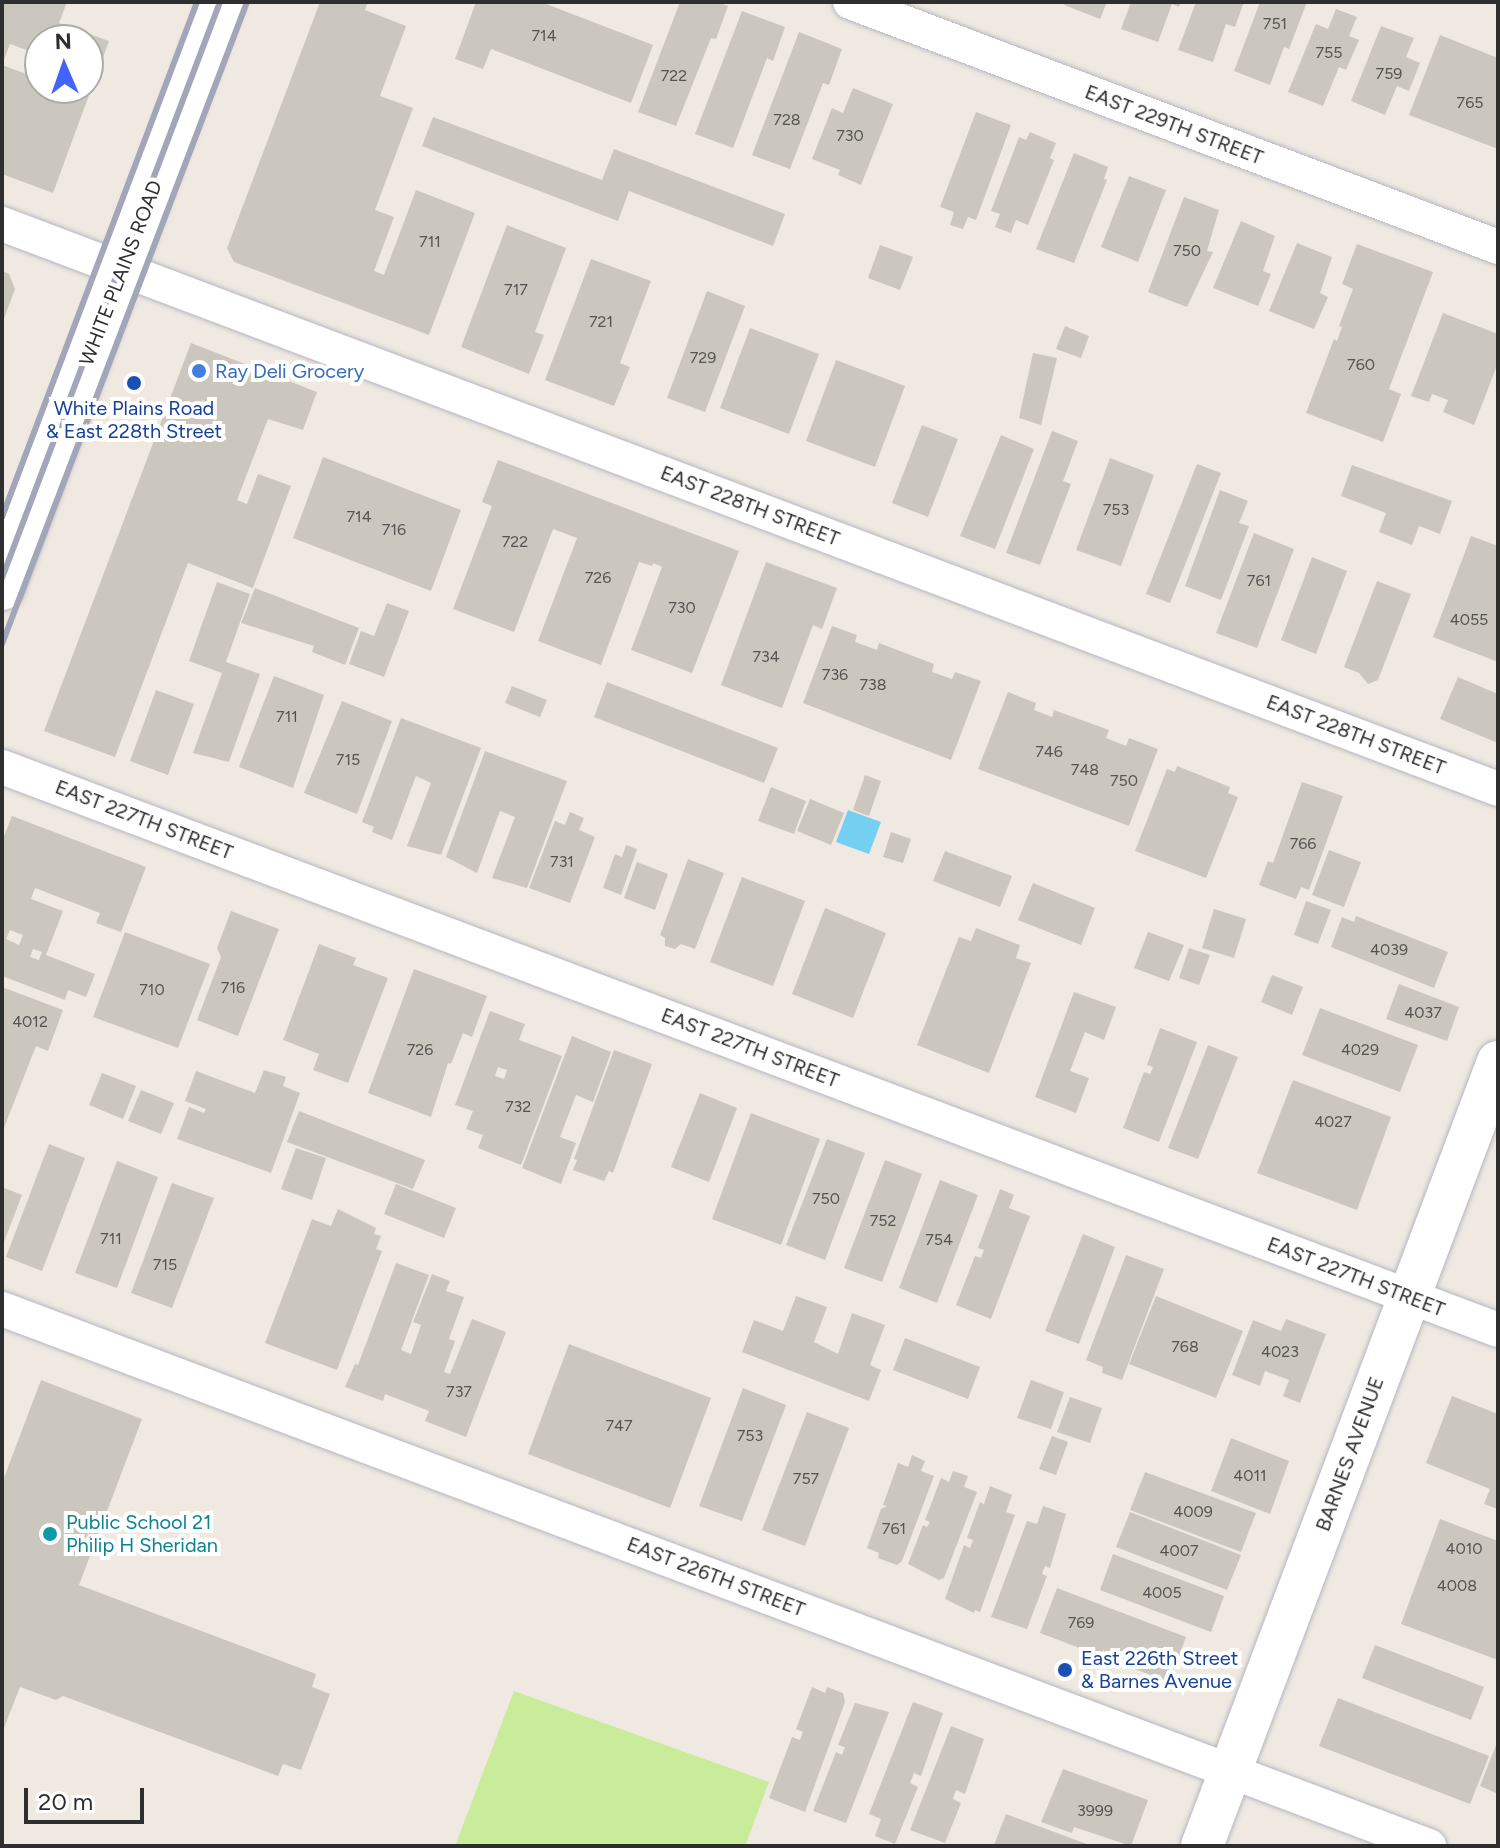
<!DOCTYPE html>
<style>
body{margin:0}
#map{position:relative;width:1500px;height:1848px;overflow:hidden;background:#efe9e1;font-family:Figtree,sans-serif}
div>[style]{position:absolute}
.pitch>*{inset:0;background:#c9ec9a}
.water>*{inset:0;background:#75cff0}
.building>*{inset:0;background:#cbc7bf}
.roads{filter:drop-shadow(0 0 2px #b4b7c1) drop-shadow(0 0 2px #b4b7c1)}
.minor>*{height:34px;margin:-17px;padding:0 17px;transform-origin:17px;border-radius:17px;background:#fff}
.tertiary>*{height:42px;margin:-21px;padding:0 21px;transform-origin:21px;border-radius:21px;background:#fff}
.secondary>*{height:44px;margin:-22px;padding:0 22px;transform-origin:22px;border-radius:22px;background:#fff}
.rail>*{height:6px;margin:-3px;padding:0 3px;transform-origin:3px;border-radius:3px;background:#a3a6b8}
.dots>*{width:22px;height:22px;translate:-50% -50%;box-sizing:border-box;border:4px solid #fff;border-radius:50%}
span{translate:-50% -50%;white-space:nowrap;text-align:center;line-height:1.15;-webkit-text-stroke:8px #fff;paint-order:stroke}
.number-label{font-size:16px;color:#555452}
.number-label span{-webkit-text-stroke-width:0}
.street-label{font-size:20px;color:#2e2e2e}
.shop-label{font-size:20px;color:#366cbe}
.left{translate:0 -50%;text-align:left}
.transit-label{font-size:20px;color:#164399}
.culture-label{font-size:20px;color:#0d838f}
.frame{position:absolute;inset:0;border:4px solid #2e2e2e;pointer-events:none}
.north{position:absolute;left:24px;top:24px;width:80px;height:80px;box-sizing:border-box;background:#fff;border:2px solid #ababab;border-radius:50%;rotate:358deg;font-size:22px;font-weight:700;line-height:32px;text-align:center;color:#2e2e2e}
.north::after{content:'';display:block;margin:auto;width:28px;height:36px;background:#4264fb;clip-path:polygon(50% 0,100% 100%,50% 72%,0 100%)}
.scale{position:absolute;left:24px;top:1788px;width:120px;height:36px;box-sizing:border-box;border:4px solid #2e2e2e;border-top:0;padding-left:10px;font-size:24px;line-height:28px;white-space:nowrap;color:#2e2e2e;-webkit-text-stroke:6px #fff;paint-order:stroke}
</style>
<div id="map">
<div class="pitch">
<i style="clip-path:polygon(514px 1691px,769px 1782px,745px 1846px,455px 1846px)"></i>
</div>
<div class="water">
<i style="clip-path:polygon(848px 810px,881px 822px,869px 854px,836px 842px)"></i>
</div>
<div class="building">
<i style="clip-path:polygon(evenodd,2px 2px,67px 2px,59px 23px,109px 41px,53px 193px,2px 174px,2px 2px,40px 40px,88px 40px,88px 88px,40px 88px,40px 79px,2px 65px,10px 44px,40px 55px,40px 40px)"></i>
<i style="clip-path:polygon(320px 2px,368px 2px,365px 10px,406px 26px,380px 96px,413px 108px,375px 210px,394px 217px,374px 271px,384px 275px,416px 190px,475px 213px,429px 335px,234px 262px,227px 248px)"></i>
<i style="clip-path:polygon(476px 2px,541px 2px,653px 45px,631px 103px,491px 49px,483px 69px,455px 59px)"></i>
<i style="clip-path:polygon(680px 2px,717px 2px,728px 6px,716px 39px,711px 38px,676px 126px,638px 112px)"></i>
<i style="clip-path:polygon(1066px 2px,1107px 2px,1100px 19px,1064px 5px)"></i>
<i style="clip-path:polygon(1131px 2px,1181px 2px,1179px 7px,1172px 4px,1158px 42px,1121px 29px)"></i>
<i style="clip-path:polygon(1196px 2px,1244px 2px,1235px 27px,1226px 24px,1213px 62px,1178px 50px)"></i>
<i style="clip-path:polygon(1260px 2px,1307px 2px,1289px 49px,1284px 47px,1270px 85px,1234px 71px)"></i>
<i style="clip-path:polygon(1336px 9px,1357px 17px,1349px 36px,1359px 40px,1346px 70px,1339px 67px,1323px 106px,1288px 92px,1316px 24px,1328px 29px)"></i>
<i style="clip-path:polygon(742px 11px,785px 27px,773px 61px,767px 58px,733px 148px,695px 134px)"></i>
<i style="clip-path:polygon(1381px 26px,1414px 38px,1406px 57px,1420px 63px,1409px 91px,1397px 86px,1385px 115px,1351px 101px)"></i>
<i style="clip-path:polygon(799px 32px,842px 49px,829px 85px,823px 83px,790px 169px,752px 155px)"></i>
<i style="clip-path:polygon(1440px 35px,1498px 58px,1498px 149px,1409px 115px)"></i>
<i style="clip-path:polygon(853px 88px,893px 104px,861px 185px,838px 175px,840px 170px,812px 159px,832px 108px,843px 113px)"></i>
<i style="clip-path:polygon(976px 112px,1011px 125px,976px 220px,968px 217px,963px 229px,950px 225px,954px 212px,940px 207px)"></i>
<i style="clip-path:polygon(433px 117px,602px 180px,614px 149px,785px 214px,773px 246px,629px 191px,618px 221px,422px 146px)"></i>
<i style="clip-path:polygon(1030px 132px,1056px 143px,1050px 158px,1054px 160px,1028px 225px,1016px 220px,1011px 233px,995px 227px,1000px 214px,991px 211px,1019px 137px,1026px 140px)"></i>
<i style="clip-path:polygon(1074px 153px,1108px 167px,1104px 179px,1107px 180px,1074px 263px,1036px 249px)"></i>
<i style="clip-path:polygon(1129px 176px,1166px 190px,1138px 262px,1101px 247px)"></i>
<i style="clip-path:polygon(1184px 197px,1219px 210px,1207px 251px,1213px 252px,1187px 307px,1148px 292px)"></i>
<i style="clip-path:polygon(1241px 221px,1275px 236px,1263px 271px,1271px 274px,1258px 306px,1213px 288px)"></i>
<i style="clip-path:polygon(507px 225px,566px 248px,535px 332px,544px 335px,529px 374px,461px 347px)"></i>
<i style="clip-path:polygon(1297px 243px,1332px 257px,1320px 293px,1328px 297px,1314px 329px,1269px 311px)"></i>
<i style="clip-path:polygon(1357px 244px,1433px 272px,1389px 389px,1401px 394px,1383px 442px,1306px 413px,1334px 339px,1337px 341px,1342px 327px,1339px 326px,1353px 289px,1342px 284px)"></i>
<i style="clip-path:polygon(880px 245px,913px 257px,900px 290px,868px 278px)"></i>
<i style="clip-path:polygon(591px 259px,651px 281px,620px 363px,630px 367px,614px 406px,545px 380px)"></i>
<i style="clip-path:polygon(2px 271px,9px 274px,15px 289px,2px 324px)"></i>
<i style="clip-path:polygon(707px 291px,745px 306px,705px 412px,667px 398px)"></i>
<i style="clip-path:polygon(1443px 313px,1498px 334px,1498px 363px,1474px 425px,1443px 412px,1448px 400px,1432px 394px,1429px 402px,1411px 396px)"></i>
<i style="clip-path:polygon(1065px 326px,1089px 336px,1081px 358px,1056px 349px)"></i>
<i style="clip-path:polygon(750px 328px,819px 354px,789px 434px,720px 408px)"></i>
<i style="clip-path:polygon(191px 343px,317px 392px,303px 430px,268px 419px,237px 500px,247px 504px,258px 474px,291px 486px,253px 588px,188px 563px,115px 757px,44px 731px)"></i>
<i style="clip-path:polygon(1033px 353px,1057px 358px,1041px 425px,1019px 418px)"></i>
<i style="clip-path:polygon(836px 360px,905px 386px,875px 467px,806px 441px)"></i>
<i style="clip-path:polygon(922px 425px,958px 439px,928px 517px,892px 503px)"></i>
<i style="clip-path:polygon(1052px 431px,1078px 441px,1063px 481px,1071px 484px,1040px 565px,1006px 553px)"></i>
<i style="clip-path:polygon(1001px 435px,1034px 449px,995px 549px,960px 536px)"></i>
<i style="clip-path:polygon(323px 457px,461px 510px,431px 591px,293px 538px)"></i>
<i style="clip-path:polygon(1110px 458px,1154px 475px,1121px 566px,1076px 550px)"></i>
<i style="clip-path:polygon(498px 460px,739px 551px,692px 673px,631px 650px,662px 567px,653px 563px,652px 566px,639px 562px,601px 665px,538px 641px,577px 538px,553px 529px,514px 632px,453px 609px,492px 506px,482px 502px)"></i>
<i style="clip-path:polygon(1197px 464px,1221px 473px,1170px 603px,1146px 594px)"></i>
<i style="clip-path:polygon(1352px 465px,1452px 501px,1440px 534px,1419px 526px,1412px 545px,1379px 532px,1386px 513px,1341px 496px)"></i>
<i style="clip-path:polygon(1220px 490px,1248px 501px,1239px 523px,1249px 526px,1221px 600px,1185px 586px)"></i>
<i style="clip-path:polygon(1254px 533px,1294px 549px,1257px 648px,1216px 633px)"></i>
<i style="clip-path:polygon(1471px 536px,1498px 546px,1498px 662px,1433px 637px)"></i>
<i style="clip-path:polygon(1312px 557px,1347px 571px,1316px 654px,1281px 640px)"></i>
<i style="clip-path:polygon(766px 562px,837px 588px,822px 629px,813px 625px,782px 708px,721px 685px)"></i>
<i style="clip-path:polygon(1377px 581px,1411px 594px,1378px 680px,1368px 684px,1359px 673px,1344px 667px)"></i>
<i style="clip-path:polygon(217px 582px,250px 594px,226px 662px,260px 674px,229px 762px,193px 753px,222px 673px,189px 661px)"></i>
<i style="clip-path:polygon(255px 588px,359px 628px,345px 665px,312px 652px,314px 646px,241px 623px)"></i>
<i style="clip-path:polygon(387px 603px,409px 611px,384px 677px,349px 664px,361px 631px,374px 636px)"></i>
<i style="clip-path:polygon(832px 626px,857px 635px,855px 642px,877px 650px,879px 643px,934px 664px,932px 672px,952px 679px,955px 672px,981px 681px,951px 760px,803px 703px)"></i>
<i style="clip-path:polygon(274px 676px,324px 695px,293px 788px,239px 767px)"></i>
<i style="clip-path:polygon(1458px 677px,1498px 694px,1498px 743px,1440px 719px)"></i>
<i style="clip-path:polygon(607px 682px,778px 748px,764px 783px,594px 717px)"></i>
<i style="clip-path:polygon(512px 686px,547px 700px,540px 717px,505px 703px)"></i>
<i style="clip-path:polygon(156px 690px,194px 704px,168px 775px,130px 761px)"></i>
<i style="clip-path:polygon(1008px 692px,1036px 703px,1034px 710px,1052px 717px,1054px 710px,1109px 730px,1106px 738px,1126px 746px,1129px 738px,1158px 749px,1129px 826px,978px 769px)"></i>
<i style="clip-path:polygon(342px 701px,392px 721px,357px 814px,304px 793px)"></i>
<i style="clip-path:polygon(401px 718px,481px 748px,441px 855px,407px 846px,431px 783px,416px 776px,392px 840px,372px 832px,374px 827px,362px 822px)"></i>
<i style="clip-path:polygon(485px 751px,567px 781px,527px 888px,492px 878px,515px 817px,500px 811px,477px 873px,446px 857px)"></i>
<i style="clip-path:polygon(1177px 766px,1230px 787px,1228px 793px,1238px 797px,1206px 878px,1135px 851px,1167px 769px,1175px 772px)"></i>
<i style="clip-path:polygon(865px 775px,881px 781px,869px 816px,853px 810px)"></i>
<i style="clip-path:polygon(1302px 782px,1343px 796px,1309px 890px,1301px 887px,1296px 899px,1259px 885px,1268px 861px,1273px 863px)"></i>
<i style="clip-path:polygon(771px 787px,806px 801px,794px 834px,758px 821px)"></i>
<i style="clip-path:polygon(810px 799px,844px 813px,831px 845px,797px 831px)"></i>
<i style="clip-path:polygon(570px 812px,584px 818px,579px 830px,595px 837px,570px 903px,529px 888px,555px 821px,565px 825px)"></i>
<i style="clip-path:polygon(evenodd,12px 816px,146px 867px,121px 932px,96px 923px,100px 913px,35px 888px,31px 899px,63px 911px,46px 955px,95px 974px,86px 997px,68px 990px,65px 1000px,2px 976px,2px 841px,12px 816px,10px 930px,23px 935px,19px 945px,6px 939px,10px 930px,12px 816px,33px 949px,42px 952px,39px 960px,30px 957px,33px 949px)"></i>
<i style="clip-path:polygon(891px 832px,911px 839px,903px 863px,883px 857px)"></i>
<i style="clip-path:polygon(626px 845px,637px 849px,621px 895px,603px 888px,615px 854px,622px 857px)"></i>
<i style="clip-path:polygon(1329px 850px,1361px 862px,1344px 907px,1312px 895px)"></i>
<i style="clip-path:polygon(945px 851px,1012px 876px,1000px 907px,933px 881px)"></i>
<i style="clip-path:polygon(688px 859px,724px 873px,695px 949px,681px 944px,675px 949px,665px 946px,665px 938px,660px 935px)"></i>
<i style="clip-path:polygon(637px 862px,668px 874px,655px 910px,624px 898px)"></i>
<i style="clip-path:polygon(742px 877px,805px 901px,773px 986px,710px 962px)"></i>
<i style="clip-path:polygon(1033px 883px,1095px 908px,1081px 945px,1018px 920px)"></i>
<i style="clip-path:polygon(1306px 901px,1331px 910px,1318px 944px,1294px 935px)"></i>
<i style="clip-path:polygon(825px 908px,886px 933px,853px 1018px,792px 994px)"></i>
<i style="clip-path:polygon(1214px 909px,1246px 919px,1234px 958px,1202px 948px)"></i>
<i style="clip-path:polygon(231px 911px,279px 929px,238px 1036px,197px 1020px,221px 957px,217px 948px)"></i>
<i style="clip-path:polygon(1356px 916px,1448px 952px,1434px 988px,1331px 947px,1342px 917px,1354px 922px)"></i>
<i style="clip-path:polygon(976px 928px,1020px 945px,1016px 958px,1031px 963px,989px 1073px,917px 1045px,959px 937px,971px 941px)"></i>
<i style="clip-path:polygon(125px 932px,210px 964px,178px 1048px,93px 1017px)"></i>
<i style="clip-path:polygon(1148px 932px,1184px 945px,1169px 981px,1134px 968px)"></i>
<i style="clip-path:polygon(319px 944px,356px 958px,353px 965px,388px 978px,348px 1083px,313px 1070px,319px 1054px,283px 1040px)"></i>
<i style="clip-path:polygon(1189px 948px,1210px 955px,1199px 985px,1179px 978px)"></i>
<i style="clip-path:polygon(414px 969px,487px 996px,472px 1037px,463px 1033px,451px 1064px,448px 1063px,431px 1117px,368px 1093px)"></i>
<i style="clip-path:polygon(1272px 975px,1303px 987px,1292px 1015px,1261px 1002px)"></i>
<i style="clip-path:polygon(1399px 984px,1459px 1007px,1447px 1041px,1386px 1019px)"></i>
<i style="clip-path:polygon(2px 987px,63px 1010px,48px 1051px,36px 1046px,2px 1133px)"></i>
<i style="clip-path:polygon(1074px 992px,1116px 1007px,1104px 1040px,1085px 1032px,1070px 1071px,1089px 1078px,1076px 1113px,1035px 1097px)"></i>
<i style="clip-path:polygon(1320px 1008px,1418px 1045px,1400px 1092px,1302px 1055px)"></i>
<i style="clip-path:polygon(evenodd,490px 1011px,525px 1024px,519px 1040px,562px 1056px,521px 1165px,478px 1148px,483px 1135px,466px 1129px,473px 1111px,455px 1105px,490px 1011px,498px 1067px,507px 1070px,504px 1079px,495px 1076px,498px 1067px)"></i>
<i style="clip-path:polygon(1160px 1028px,1197px 1042px,1159px 1142px,1123px 1128px,1144px 1072px,1150px 1074px,1153px 1067px,1147px 1065px)"></i>
<i style="clip-path:polygon(572px 1036px,611px 1052px,593px 1102px,576px 1095px,560px 1137px,576px 1143px,561px 1184px,522px 1168px)"></i>
<i style="clip-path:polygon(1208px 1045px,1238px 1057px,1198px 1159px,1168px 1148px)"></i>
<i style="clip-path:polygon(614px 1050px,652px 1064px,613px 1173px,609px 1171px,604px 1181px,573px 1170px,577px 1160px,574px 1159px)"></i>
<i style="clip-path:polygon(264px 1070px,286px 1077px,283px 1086px,300px 1093px,271px 1173px,177px 1139px,189px 1107px,204px 1113px,206px 1109px,185px 1101px,196px 1071px,255px 1093px)"></i>
<i style="clip-path:polygon(102px 1073px,136px 1086px,123px 1119px,89px 1105px)"></i>
<i style="clip-path:polygon(1293px 1080px,1391px 1117px,1357px 1210px,1257px 1173px)"></i>
<i style="clip-path:polygon(141px 1090px,174px 1103px,161px 1134px,128px 1121px)"></i>
<i style="clip-path:polygon(700px 1093px,737px 1108px,709px 1182px,671px 1167px)"></i>
<i style="clip-path:polygon(299px 1111px,425px 1160px,413px 1189px,287px 1142px)"></i>
<i style="clip-path:polygon(751px 1113px,820px 1139px,781px 1245px,712px 1219px)"></i>
<i style="clip-path:polygon(827px 1139px,865px 1153px,825px 1260px,786px 1245px)"></i>
<i style="clip-path:polygon(49px 1144px,85px 1158px,42px 1271px,6px 1257px)"></i>
<i style="clip-path:polygon(296px 1148px,326px 1158px,312px 1200px,281px 1189px)"></i>
<i style="clip-path:polygon(885px 1160px,922px 1174px,882px 1282px,844px 1268px)"></i>
<i style="clip-path:polygon(117px 1161px,158px 1177px,117px 1288px,75px 1273px)"></i>
<i style="clip-path:polygon(940px 1180px,978px 1195px,937px 1303px,899px 1288px)"></i>
<i style="clip-path:polygon(172px 1183px,214px 1198px,172px 1308px,131px 1293px)"></i>
<i style="clip-path:polygon(396px 1184px,456px 1208px,444px 1238px,384px 1214px)"></i>
<i style="clip-path:polygon(2px 1187px,22px 1195px,2px 1247px)"></i>
<i style="clip-path:polygon(1000px 1189px,1014px 1195px,1009px 1208px,1030px 1216px,991px 1319px,956px 1305px,975px 1256px,981px 1258px,984px 1250px,978px 1248px)"></i>
<i style="clip-path:polygon(338px 1209px,376px 1228px,374px 1234px,381px 1236px,376px 1249px,382px 1251px,337px 1370px,265px 1343px,312px 1219px,331px 1226px)"></i>
<i style="clip-path:polygon(1083px 1234px,1115px 1247px,1079px 1344px,1045px 1331px)"></i>
<i style="clip-path:polygon(1126px 1255px,1164px 1269px,1122px 1380px,1102px 1373px,1103px 1367px,1086px 1360px)"></i>
<i style="clip-path:polygon(396px 1263px,429px 1275px,401px 1350px,411px 1354px,421px 1325px,413px 1322px,432px 1274px,450px 1281px,446px 1291px,464px 1297px,449px 1339px,455px 1341px,444px 1372px,450px 1374px,472px 1319px,506px 1332px,466px 1437px,425px 1421px,429px 1411px,385px 1394px,383px 1401px,345px 1387px,355px 1364px,358px 1365px)"></i>
<i style="clip-path:polygon(796px 1296px,827px 1307px,814px 1342px,838px 1354px,852px 1313px,885px 1325px,870px 1365px,881px 1370px,869px 1401px,742px 1352px,754px 1320px,783px 1331px)"></i>
<i style="clip-path:polygon(1156px 1296px,1243px 1331px,1216px 1398px,1129px 1364px)"></i>
<i style="clip-path:polygon(1286px 1319px,1326px 1334px,1300px 1403px,1283px 1396px,1289px 1380px,1265px 1371px,1260px 1386px,1232px 1375px,1253px 1320px,1281px 1331px)"></i>
<i style="clip-path:polygon(905px 1338px,980px 1367px,968px 1399px,893px 1370px)"></i>
<i style="clip-path:polygon(569px 1344px,711px 1398px,670px 1508px,528px 1454px)"></i>
<i style="clip-path:polygon(41px 1380px,142px 1419px,79px 1585px,316px 1674px,312px 1687px,330px 1694px,301px 1770px,283px 1764px,278px 1776px,63px 1696px,56px 1700px,20px 1687px,2px 1733px,2px 1483px)"></i>
<i style="clip-path:polygon(1031px 1380px,1064px 1392px,1051px 1429px,1017px 1418px)"></i>
<i style="clip-path:polygon(743px 1388px,786px 1405px,742px 1521px,699px 1506px)"></i>
<i style="clip-path:polygon(1452px 1396px,1498px 1414px,1498px 1509px,1484px 1504px,1490px 1489px,1426px 1463px)"></i>
<i style="clip-path:polygon(1070px 1397px,1102px 1408px,1090px 1443px,1057px 1432px)"></i>
<i style="clip-path:polygon(807px 1412px,849px 1428px,805px 1546px,762px 1530px)"></i>
<i style="clip-path:polygon(1052px 1436px,1068px 1442px,1056px 1475px,1039px 1469px)"></i>
<i style="clip-path:polygon(1231px 1438px,1289px 1461px,1270px 1514px,1211px 1491px)"></i>
<i style="clip-path:polygon(912px 1455px,925px 1461px,921px 1471px,934px 1476px,902px 1561px,897px 1565px,878px 1558px,879px 1553px,867px 1548px,881px 1509px,887px 1506px,883px 1505px,898px 1463px,908px 1467px)"></i>
<i style="clip-path:polygon(953px 1471px,968px 1476px,964px 1487px,977px 1492px,944px 1578px,939px 1580px,908px 1564px,923px 1525px,927px 1527px,930px 1522px,925px 1520px,941px 1478px,949px 1482px)"></i>
<i style="clip-path:polygon(1145px 1472px,1256px 1513px,1241px 1552px,1130px 1510px)"></i>
<i style="clip-path:polygon(990px 1486px,1012px 1495px,1006px 1512px,1015px 1515px,980px 1612px,975px 1610px,974px 1613px,945px 1599px,964px 1545px,970px 1548px,973px 1540px,967px 1538px,980px 1502px,984px 1504px)"></i>
<i style="clip-path:polygon(1043px 1506px,1066px 1514px,1050px 1568px,1045px 1566px,1042px 1574px,1047px 1576px,1027px 1629px,991px 1617px,1027px 1521px,1037px 1524px)"></i>
<i style="clip-path:polygon(1130px 1512px,1241px 1555px,1227px 1590px,1116px 1547px)"></i>
<i style="clip-path:polygon(1440px 1519px,1498px 1541px,1498px 1660px,1401px 1624px)"></i>
<i style="clip-path:polygon(1113px 1554px,1224px 1596px,1211px 1632px,1100px 1590px)"></i>
<i style="clip-path:polygon(1057px 1588px,1186px 1637px,1169px 1682px,1040px 1633px)"></i>
<i style="clip-path:polygon(1375px 1645px,1484px 1687px,1471px 1720px,1362px 1678px)"></i>
<i style="clip-path:polygon(812px 1687px,825px 1693px,827px 1687px,843px 1693px,845px 1702px,805px 1812px,769px 1798px,792px 1737px,800px 1740px,803px 1732px,796px 1729px)"></i>
<i style="clip-path:polygon(1338px 1698px,1489px 1756px,1470px 1804px,1319px 1746px)"></i>
<i style="clip-path:polygon(913px 1702px,943px 1713px,921px 1776px,914px 1773px,910px 1783px,918px 1787px,895px 1844px,875px 1836px,881px 1819px,869px 1814px)"></i>
<i style="clip-path:polygon(855px 1703px,889px 1712px,846px 1823px,813px 1811px,836px 1752px,842px 1755px,845px 1747px,838px 1745px)"></i>
<i style="clip-path:polygon(951px 1726px,984px 1739px,965px 1794px,956px 1790px,953px 1799px,961px 1803px,945px 1843px,910px 1830px)"></i>
<i style="clip-path:polygon(1498px 1740px,1498px 1794px,1480px 1786px)"></i>
<i style="clip-path:polygon(1063px 1769px,1148px 1800px,1131px 1846px,1074px 1827px,1072px 1833px,1041px 1822px)"></i>
<i style="clip-path:polygon(1006px 1814px,1092px 1846px,1091px 1846px,994px 1845px)"></i>
</div>
<div class="roads">
<div class="minor">
<i style="left:850px;top:2px;width:693px;rotate:20.71deg"></i>
<i style="left:2px;top:224px;width:1599px;rotate:20.69deg"></i>
<i style="left:2px;top:767px;width:1598px;rotate:20.62deg"></i>
<i style="left:2px;top:1309px;width:1525px;rotate:20.62deg"></i>
</div>
<div class="tertiary">
<i style="left:1202px;top:1846px;width:838px;rotate:-69.32deg"></i>
</div>
<div class="secondary">
<i style="left:2px;top:588px;width:626px;rotate:-69.42deg"></i>
</div>
</div>
<div class="rail">
<i style="left:2px;top:517px;width:551px;rotate:-69.26deg"></i>
<i style="left:2px;top:578px;width:616px;rotate:-69.27deg"></i>
<i style="left:2px;top:644px;width:687px;rotate:-69.11deg"></i>
</div>
<div class="dots">
<i style="left:199px;top:371px;background:#3f7fe0"></i>
<i style="left:134px;top:383px;background:#1a4fb4"></i>
<i style="left:50px;top:1534px;background:#0f9aa8"></i>
<i style="left:1065px;top:1670px;background:#1a4fb4"></i>
</div>
<div class="number-label">
<span style="left:1275px;top:24px">751</span>
<span style="left:544px;top:36px">714</span>
<span style="left:1329px;top:53px">755</span>
<span style="left:1389px;top:74px">759</span>
<span style="left:674px;top:76px">722</span>
<span style="left:1470px;top:103px">765</span>
<span style="left:787px;top:120px">728</span>
<span style="left:850px;top:136px">730</span>
<span style="left:430px;top:242px">711</span>
<span style="left:1187px;top:251px">750</span>
<span style="left:516px;top:290px">717</span>
<span style="left:601px;top:322px">721</span>
<span style="left:703px;top:358px">729</span>
<span style="left:1361px;top:365px">760</span>
<span style="left:1116px;top:510px">753</span>
<span style="left:359px;top:517px">714</span>
<span style="left:394px;top:530px">716</span>
<span style="left:515px;top:542px">722</span>
<span style="left:598px;top:578px">726</span>
<span style="left:1259px;top:581px">761</span>
<span style="left:682px;top:608px">730</span>
<span style="left:1469px;top:620px">4055</span>
<span style="left:766px;top:657px">734</span>
<span style="left:835px;top:675px">736</span>
<span style="left:873px;top:685px">738</span>
<span style="left:287px;top:717px">711</span>
<span style="left:1049px;top:752px">746</span>
<span style="left:348px;top:760px">715</span>
<span style="left:1085px;top:770px">748</span>
<span style="left:1124px;top:781px">750</span>
<span style="left:1303px;top:844px">766</span>
<span style="left:562px;top:862px">731</span>
<span style="left:1389px;top:950px">4039</span>
<span style="left:233px;top:988px">716</span>
<span style="left:152px;top:990px">710</span>
<span style="left:1423px;top:1013px">4037</span>
<span style="left:30px;top:1022px">4012</span>
<span style="left:420px;top:1050px">726</span>
<span style="left:1360px;top:1050px">4029</span>
<span style="left:518px;top:1107px">732</span>
<span style="left:1333px;top:1122px">4027</span>
<span style="left:826px;top:1199px">750</span>
<span style="left:883px;top:1221px">752</span>
<span style="left:111px;top:1239px">711</span>
<span style="left:939px;top:1240px">754</span>
<span style="left:165px;top:1265px">715</span>
<span style="left:1185px;top:1347px">768</span>
<span style="left:1280px;top:1352px">4023</span>
<span style="left:459px;top:1392px">737</span>
<span style="left:619px;top:1426px">747</span>
<span style="left:750px;top:1436px">753</span>
<span style="left:1250px;top:1476px">4011</span>
<span style="left:806px;top:1479px">757</span>
<span style="left:1193px;top:1512px">4009</span>
<span style="left:894px;top:1529px">761</span>
<span style="left:1464px;top:1549px">4010</span>
<span style="left:1179px;top:1551px">4007</span>
<span style="left:1457px;top:1586px">4008</span>
<span style="left:1162px;top:1593px">4005</span>
<span style="left:1081px;top:1623px">769</span>
<span style="left:1095px;top:1811px">3999</span>
</div>
<div class="street-label">
<span style="left:1174px;top:125px;rotate:21deg">EAST 229TH STREET</span>
<span style="left:121px;top:273px;rotate:-69deg">WHITE PLAINS ROAD</span>
<span style="left:750px;top:506px;rotate:21deg">EAST 228TH STREET</span>
<span style="left:1356px;top:735px;rotate:21deg">EAST 228TH STREET</span>
<span style="left:144px;top:820px;rotate:21deg">EAST 227TH STREET</span>
<span style="left:750px;top:1048px;rotate:21deg">EAST 227TH STREET</span>
<span style="left:1356px;top:1277px;rotate:21deg">EAST 227TH STREET</span>
<span style="left:1350px;top:1454px;rotate:-70deg">BARNES AVENUE</span>
<span style="left:716px;top:1577px;rotate:21deg">EAST 226TH STREET</span>
</div>
<div class="shop-label">
<span class="left" style="left:215px;top:371px">Ray Deli Grocery</span>
</div>
<div class="transit-label">
<span style="left:134px;top:420px">White Plains Road<br>&amp; East 228th Street</span>
<span class="left" style="left:1081px;top:1670px">East 226th Street<br>&amp; Barnes Avenue</span>
</div>
<div class="culture-label">
<span class="left" style="left:66px;top:1534px">Public School 21<br>Philip H Sheridan</span>
</div>
<div class="frame"></div>
<div class="north">N</div>
<div class="scale">20 m</div>
</div>
